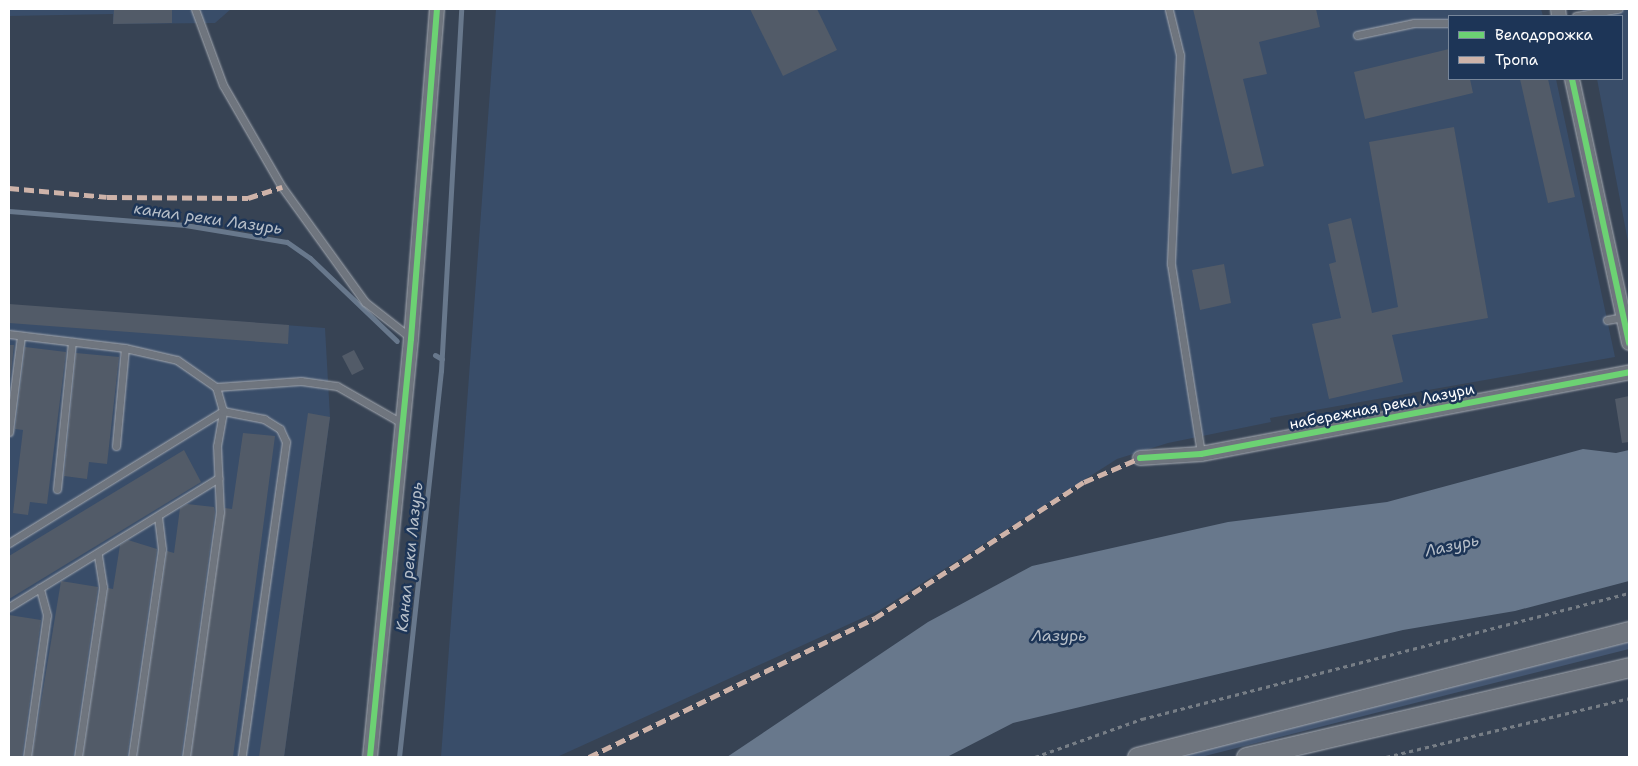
<!DOCTYPE html>
<meta charset="utf-8">
<style>
body{margin:0}
#map{position:relative;width:1638px;height:766px;overflow:hidden;background:#374354;font-family:"Shantell Sans",sans-serif}
div>[style]{position:absolute}
.built>*{inset:0;background:#394d69}
.green>*{inset:0;background:#445671}
.water>*{inset:0;background:#68788c}
.stream>*{height:5px;margin:-2.5px;padding:0 2.5px;transform-origin:2.5px;border-radius:2.5px;background:#68788c}
.building>*{inset:0;background:#525b68}
.path>*{height:3px;margin-top:-1.5px;transform-origin:0;background:repeating-linear-gradient(90deg,#777e86 0 4px,transparent 0 8px)}
.roads{filter:drop-shadow(0 0 1px #a5aab2) drop-shadow(0 0 1px #a5aab2)}
.lane>*{height:7px;margin:-3.5px;padding:0 3.5px;transform-origin:3.5px;border-radius:3.5px;background:#6f757e}
.street>*{height:14px;margin:-7px;padding:0 7px;transform-origin:7px;border-radius:7px;background:#6f757e}
.secondary>*{height:19px;margin:-9.5px;padding:0 9.5px;transform-origin:9.5px;border-radius:9.5px;background:#6f757e}
.quiet>*{height:5px;margin-top:-2.5px;transform-origin:0;background:repeating-linear-gradient(90deg,#ceb3a9 0 10px,transparent 0 15px)}
.cycleway>*{height:6px;margin:-3px;padding:0 3px;transform-origin:3px;border-radius:3px;background:#6cd273}
span{translate:-50% -50%;white-space:nowrap;text-align:center;line-height:1.15;-webkit-text-stroke:5px #1d3557;paint-order:stroke}
.street-label{font-size:15px;color:#fff}
.water-label{font-size:16px;color:#b6bec8;font-style:italic}
.frame{position:absolute;inset:0;border:10px solid #fff;pointer-events:none}
.legend{position:absolute;left:1448px;top:15px;width:175px;height:65px;box-sizing:border-box;background:#1d3557;border:1px solid #77869a;margin:0;padding:6px 9px;list-style:none;font-size:15px;color:#fff}
.legend li{display:flex;align-items:center;gap:10px;height:25px}
.legend b{width:25px;border:1px solid #77869a}
</style>
<div id="map">
<div class="built">
<i style="clip-path:polygon(9px 9px,231px 9px,215px 23px,113px 24px,113px 14px,9px 16px)"></i>
<i style="clip-path:polygon(496px 9px,1541px 9px,1543px 16px,1449px 16px,1449px 79px,1556px 79px,1615px 357px,1270px 418px,1271px 422px,1168px 443px,1117px 459px,880px 610px,557px 757px,441px 757px)"></i>
<i style="clip-path:polygon(1582px 9px,1629px 9px,1629px 247px,1597px 79px,1622px 79px,1622px 16px,1584px 16px)"></i>
<i style="clip-path:polygon(9px 305px,325px 328px,330px 417px,284px 757px,9px 757px)"></i>
</div>
<div class="green">
<i style="clip-path:polygon(1629px 642px,1629px 649px,1201px 757px,1175px 757px)"></i>
</div>
<div class="water">
<i style="clip-path:polygon(1583px 449px,1616px 453px,1629px 450px,1629px 581px,1515px 611px,1403px 630px,1013px 723px,947px 757px,727px 757px,928px 622px,1032px 566px,1228px 522px,1387px 502px)"></i>
</div>
<div class="stream">
<i style="left:9px;top:211px;width:177px;rotate:4.5deg"></i>
<i style="left:185px;top:225px;width:103px;rotate:9.5deg"></i>
<i style="left:287px;top:242px;width:28px;rotate:35deg"></i>
<i style="left:310px;top:258px;width:120px;rotate:43.7deg"></i>
<i style="left:435px;top:355px;width:8px;rotate:30deg"></i>
<i style="left:399px;top:757px;width:388px;rotate:-83.8deg"></i>
<i style="left:441px;top:371px;width:363px;rotate:-86.8deg"></i>
</div>
<div class="building">
<i style="clip-path:polygon(114px 9px,172px 9px,172px 23px,113px 24px)"></i>
<i style="clip-path:polygon(750px 9px,817px 9px,837px 50px,783px 76px)"></i>
<i style="clip-path:polygon(1193px 9px,1316px 9px,1320px 27px,1259px 42px,1267px 74px,1243px 79px,1264px 166px,1232px 174px)"></i>
<i style="clip-path:polygon(1449px 49px,1449px 79px,1470px 79px,1473px 93px,1365px 119px,1354px 72px)"></i>
<i style="clip-path:polygon(1520px 79px,1548px 79px,1575px 197px,1548px 203px)"></i>
<i style="clip-path:polygon(1454px 127px,1488px 318px,1392px 335px,1403px 382px,1329px 399px,1312px 324px,1341px 318px,1329px 264px,1336px 262px,1328px 224px,1351px 218px,1372px 313px,1398px 307px,1369px 142px)"></i>
<i style="clip-path:polygon(1224px 264px,1231px 303px,1200px 310px,1192px 270px)"></i>
<i style="clip-path:polygon(9px 304px,289px 325px,288px 344px,9px 323px)"></i>
<i style="clip-path:polygon(9px 345px,14px 345px,9px 391px)"></i>
<i style="clip-path:polygon(25px 347px,66px 352px,47px 504px,30px 502px,28px 515px,13px 513px,23px 430px,15px 429px)"></i>
<i style="clip-path:polygon(354px 350px,364px 369px,352px 375px,342px 356px)"></i>
<i style="clip-path:polygon(76px 353px,119px 357px,107px 464px,89px 462px,87px 479px,64px 476px)"></i>
<i style="clip-path:polygon(1629px 396px,1629px 442px,1622px 443px,1615px 399px)"></i>
<i style="clip-path:polygon(308px 413px,330px 417px,284px 757px,259px 757px)"></i>
<i style="clip-path:polygon(243px 433px,275px 436px,233px 757px,191px 757px,225px 508px,232px 509px)"></i>
<i style="clip-path:polygon(184px 450px,201px 482px,9px 599px,9px 556px)"></i>
<i style="clip-path:polygon(187px 504px,214px 507px,215px 512px,181px 757px,137px 757px,167px 551px,174px 553px,180px 508px)"></i>
<i style="clip-path:polygon(128px 540px,157px 549px,127px 757px,83px 757px,108px 588px,113px 589px,120px 545px)"></i>
<i style="clip-path:polygon(61px 581px,98px 587px,73px 757px,32px 757px)"></i>
<i style="clip-path:polygon(9px 615px,41px 620px,22px 757px,9px 757px)"></i>
</div>
<div class="path">
<i style="left:1035px;top:757px;width:114px;rotate:-19.6deg"></i>
<i style="left:1142px;top:719px;width:503px;rotate:-14.51deg"></i>
<i style="left:1386px;top:757px;width:250px;rotate:-13.6deg"></i>
</div>
<div class="roads">
<div class="lane">
<i style="left:195px;top:9px;width:81px;rotate:69.8deg"></i>
<i style="left:223px;top:85px;width:118px;rotate:60deg"></i>
<i style="left:282px;top:187px;width:142px;rotate:54.2deg"></i>
<i style="left:365px;top:302px;width:58px;rotate:38deg"></i>
<i style="left:1169px;top:10px;width:46px;rotate:76.3deg"></i>
<i style="left:1180px;top:55px;width:209px;rotate:92.5deg"></i>
<i style="left:1171px;top:264px;width:192px;rotate:81deg"></i>
<i style="left:1576px;top:16px;width:43px;rotate:-9.5deg"></i>
<i style="left:1357px;top:35px;width:58px;rotate:-11.9deg"></i>
<i style="left:1414px;top:23px;width:35px"></i>
<i style="left:1607px;top:320px;width:17px;rotate:-10deg"></i>
<i style="left:9px;top:334px;width:117px;rotate:6.9deg"></i>
<i style="left:125px;top:348px;width:53px;rotate:13deg"></i>
<i style="left:177px;top:360px;width:47px;rotate:34.7deg"></i>
<i style="left:216px;top:387px;width:85px;rotate:-4deg"></i>
<i style="left:301px;top:381px;width:36px;rotate:8deg"></i>
<i style="left:337px;top:386px;width:73px;rotate:29.7deg"></i>
<i style="left:9px;top:432px;width:97px;rotate:-82.9deg"></i>
<i style="left:116px;top:446px;width:98px;rotate:-84.8deg"></i>
<i style="left:57px;top:489px;width:148px;rotate:-84.2deg"></i>
<i style="left:9px;top:543px;width:251px;rotate:-31.7deg"></i>
<i style="left:223px;top:411px;width:42px;rotate:11deg"></i>
<i style="left:264px;top:419px;width:19px;rotate:32deg"></i>
<i style="left:280px;top:429px;width:14px;rotate:65deg"></i>
<i style="left:286px;top:442px;width:318px;rotate:98deg"></i>
<i style="left:9px;top:607px;width:246px;rotate:-31.6deg"></i>
<i style="left:27px;top:757px;width:143px;rotate:-82deg"></i>
<i style="left:47px;top:615px;width:28px;rotate:-105deg"></i>
<i style="left:78px;top:757px;width:172px;rotate:-81.6deg"></i>
<i style="left:103px;top:587px;width:33px;rotate:-99deg"></i>
<i style="left:132px;top:757px;width:210px;rotate:-81.8deg"></i>
<i style="left:162px;top:549px;width:31px;rotate:-97deg"></i>
<i style="left:186px;top:757px;width:247px;rotate:-82.1deg"></i>
<i style="left:220px;top:512px;width:66px;rotate:-92.6deg"></i>
<i style="left:217px;top:446px;width:36px;rotate:-80deg"></i>
<i style="left:223px;top:411px;width:25px;rotate:-106deg"></i>
</div>
<div class="street">
<i style="left:1558px;top:9px;width:7px;rotate:82deg"></i>
<i style="left:1572px;top:79px;width:270px;rotate:77.8deg"></i>
<i style="left:1140px;top:458px;width:61px;rotate:-3.8deg"></i>
<i style="left:1201px;top:454px;width:436px;rotate:-10.8deg"></i>
<i style="left:370px;top:757px;width:420px;rotate:-84.4deg"></i>
<i style="left:411px;top:339px;width:331px;rotate:-85.5deg"></i>
</div>
<div class="secondary">
<i style="left:1137px;top:757px;width:508px;rotate:-14.36deg"></i>
<i style="left:1246px;top:757px;width:393px;rotate:-13.2deg"></i>
</div>
</div>
<div class="quiet">
<i style="left:9px;top:188px;width:98px;rotate:5.2deg"></i>
<i style="left:107px;top:197px;width:141px;rotate:0.4deg"></i>
<i style="left:248px;top:198px;width:36px;rotate:-18deg"></i>
<i style="left:589px;top:757px;width:318px;rotate:-25.9deg"></i>
<i style="left:875px;top:618px;width:249px;rotate:-33.1deg"></i>
<i style="left:1084px;top:482px;width:61px;rotate:-23.2deg"></i>
</div>
<div class="cycleway">
<i style="left:1572px;top:79px;width:270px;rotate:77.8deg"></i>
<i style="left:1140px;top:458px;width:61px;rotate:-3.8deg"></i>
<i style="left:1201px;top:454px;width:436px;rotate:-10.8deg"></i>
<i style="left:370px;top:757px;width:420px;rotate:-84.4deg"></i>
<i style="left:411px;top:339px;width:331px;rotate:-85.5deg"></i>
</div>
<div class="street-label">
<span style="left:1382px;top:407px;rotate:-11deg">набережная реки Лазури</span>
</div>
<div class="water-label">
<span style="left:208px;top:219px;rotate:8deg">канал реки Лазурь</span>
<span style="left:1452px;top:546px;rotate:-12deg">Лазурь</span>
<span style="left:410px;top:557px;rotate:-84deg">Канал реки Лазурь</span>
<span style="left:1059px;top:636px">Лазурь</span>
</div>
<div class="frame"></div>
<ul class="legend">
<li><b style="height:6px;background:#6cd273"></b>Велодорожка</li>
<li><b style="height:6px;background:#ceb3a9"></b>Тропа</li>
</ul>
</div>
